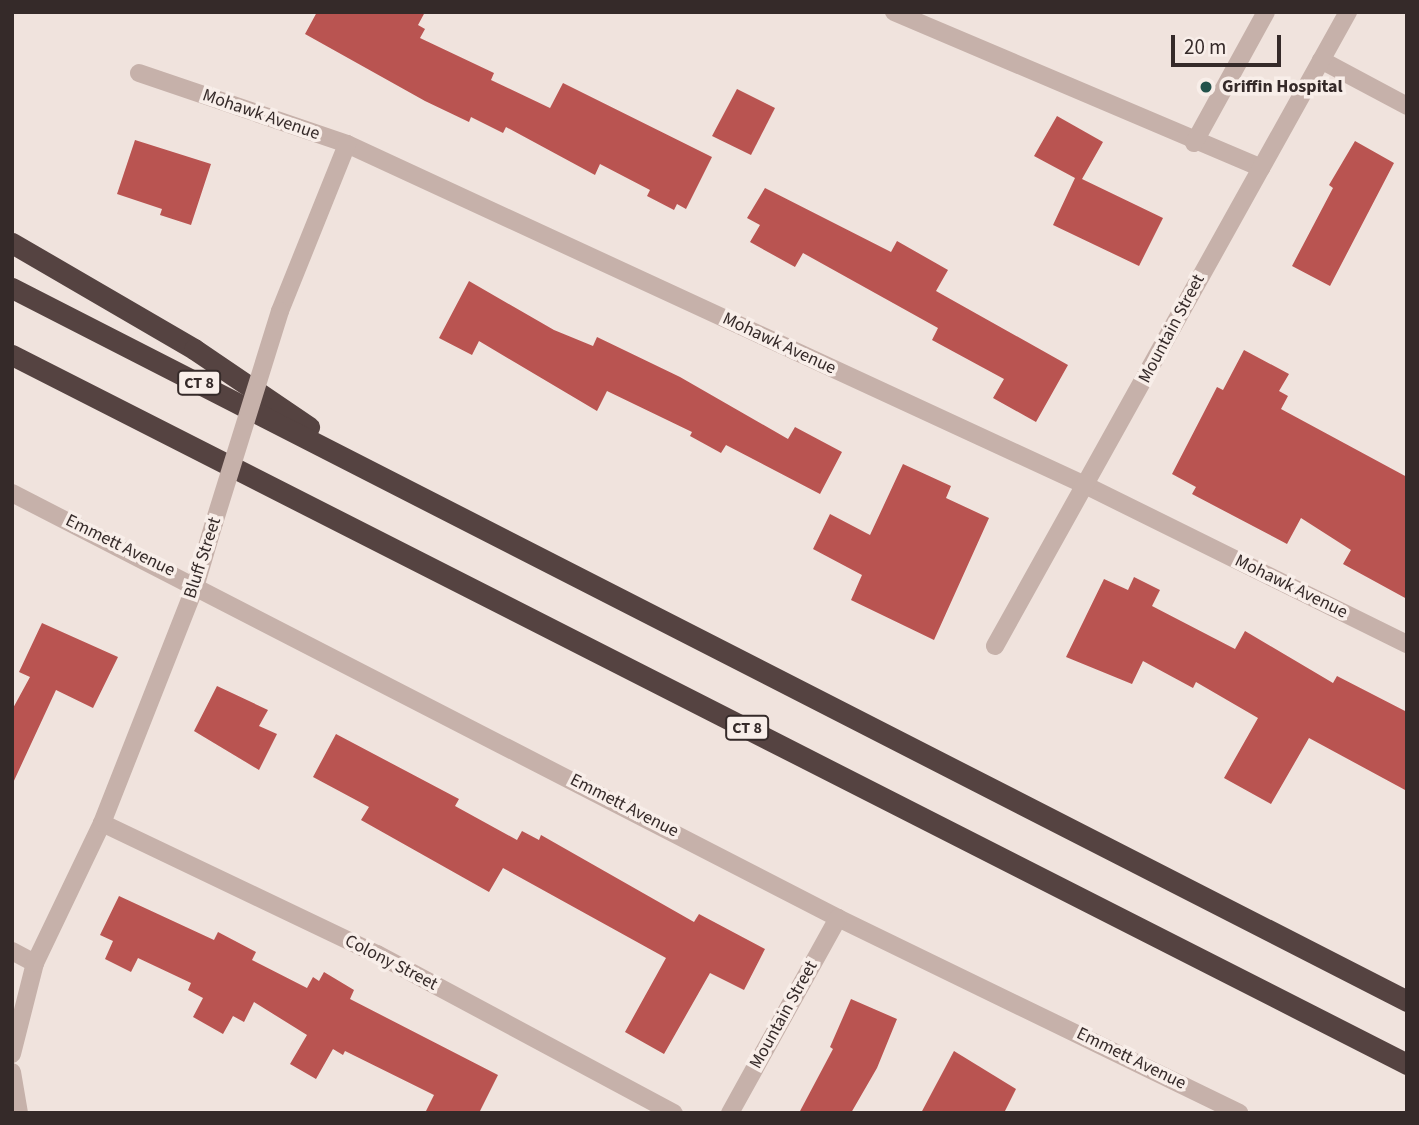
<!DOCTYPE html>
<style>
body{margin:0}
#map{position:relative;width:1419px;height:1125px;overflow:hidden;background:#f0e3dd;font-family:"Source Sans 3",sans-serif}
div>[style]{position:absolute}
.building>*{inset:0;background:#b95451}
.minor>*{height:18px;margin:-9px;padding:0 9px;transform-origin:9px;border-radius:9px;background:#c6b1aa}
.highway>*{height:21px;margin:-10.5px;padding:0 10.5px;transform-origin:10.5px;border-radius:10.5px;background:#554341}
.minor-bridge>*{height:18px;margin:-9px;padding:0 9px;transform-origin:9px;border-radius:9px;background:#c6b1aa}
.dots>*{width:19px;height:19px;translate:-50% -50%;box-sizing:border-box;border:4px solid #f8eee9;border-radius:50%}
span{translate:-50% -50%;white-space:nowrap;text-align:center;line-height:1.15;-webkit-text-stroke:7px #f8eee9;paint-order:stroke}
.shield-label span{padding:2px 5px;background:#f8eee9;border:2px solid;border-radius:5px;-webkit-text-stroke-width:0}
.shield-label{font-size:16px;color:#352a29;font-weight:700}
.poi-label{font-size:18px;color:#352a29;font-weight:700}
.left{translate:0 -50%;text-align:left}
.street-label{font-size:18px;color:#352a29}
.frame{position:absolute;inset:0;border:14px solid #352a29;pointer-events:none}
.scale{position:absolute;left:1171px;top:35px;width:110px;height:32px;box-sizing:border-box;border:4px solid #352a29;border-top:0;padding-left:9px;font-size:21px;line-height:24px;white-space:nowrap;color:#352a29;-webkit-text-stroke:5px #f8eee9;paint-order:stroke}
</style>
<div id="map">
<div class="building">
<i style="clip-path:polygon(317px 12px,425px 12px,418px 25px,425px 29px,420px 38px,494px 73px,491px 80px,550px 108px,563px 83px,712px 157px,686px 209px,677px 204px,674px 210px,647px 196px,650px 190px,600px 164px,595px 175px,506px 127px,503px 133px,471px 117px,469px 122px,425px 101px,305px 34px)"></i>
<i style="clip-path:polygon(737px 89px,775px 108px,751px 155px,712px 136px)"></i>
<i style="clip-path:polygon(1057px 116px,1103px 142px,1082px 179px,1163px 218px,1139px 266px,1053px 225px,1075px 178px,1034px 156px)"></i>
<i style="clip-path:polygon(135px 140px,211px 164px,191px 225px,160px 215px,162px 209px,117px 194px)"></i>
<i style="clip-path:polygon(1355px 141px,1394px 163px,1330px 286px,1292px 266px,1333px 188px,1329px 185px)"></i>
<i style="clip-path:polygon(765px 188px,891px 252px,897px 241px,948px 270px,936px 291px,1068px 365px,1036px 422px,993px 398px,1004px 379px,932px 340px,938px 328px,803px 253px,795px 267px,750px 242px,760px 225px,747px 218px)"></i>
<i style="clip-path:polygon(469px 281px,554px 330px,593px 346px,597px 337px,680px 377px,788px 439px,795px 427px,842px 452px,820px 494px,726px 445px,721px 453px,690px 436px,692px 432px,607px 391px,597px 411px,479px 341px,472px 355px,439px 338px)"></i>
<i style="clip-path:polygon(1244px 350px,1289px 374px,1279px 391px,1288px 396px,1281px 409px,1407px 477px,1407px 599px,1343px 564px,1351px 550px,1301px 518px,1287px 544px,1192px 494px,1196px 487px,1172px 474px,1217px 387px,1223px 390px)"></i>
<i style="clip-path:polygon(903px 464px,951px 486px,946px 498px,989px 518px,934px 640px,851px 600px,862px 575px,813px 549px,830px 514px,870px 535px)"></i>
<i style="clip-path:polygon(1134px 577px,1160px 590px,1152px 606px,1235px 649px,1245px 631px,1333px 683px,1337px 676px,1407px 712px,1407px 791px,1309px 738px,1271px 804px,1224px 778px,1258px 718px,1196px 682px,1193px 688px,1143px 661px,1132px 684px,1066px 657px,1104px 579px,1128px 590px)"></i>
<i style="clip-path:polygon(42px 623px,118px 657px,93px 708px,56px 690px,12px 785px,12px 710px,30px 677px,19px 672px)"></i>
<i style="clip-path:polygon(217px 686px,268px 710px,259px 726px,277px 734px,259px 770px,194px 731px)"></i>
<i style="clip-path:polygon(336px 734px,459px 799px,455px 806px,517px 840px,522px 831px,539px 840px,541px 835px,694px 922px,699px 914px,765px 949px,744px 990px,710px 973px,664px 1054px,625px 1032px,666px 958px,503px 868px,489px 892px,361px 820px,369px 807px,313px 777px)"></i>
<i style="clip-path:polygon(119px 896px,214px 940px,218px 932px,256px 952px,252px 960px,307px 988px,313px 977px,319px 981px,324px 972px,354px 990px,350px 999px,498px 1075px,479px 1113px,425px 1113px,434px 1095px,345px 1051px,343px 1055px,333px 1049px,316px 1079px,290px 1064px,307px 1035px,254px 1002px,244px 1022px,233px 1016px,223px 1034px,193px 1017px,203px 998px,188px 990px,191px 983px,138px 958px,131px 972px,105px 959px,113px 941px,100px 935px)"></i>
<i style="clip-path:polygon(851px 999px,897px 1019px,877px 1068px,851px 1113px,799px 1113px,833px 1049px,830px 1047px)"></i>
<i style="clip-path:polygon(954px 1051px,1016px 1089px,1004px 1113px,921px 1113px)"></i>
</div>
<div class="minor">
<i style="left:894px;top:12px;width:399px;rotate:23deg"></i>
<i style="left:1321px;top:60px;width:98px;rotate:28.1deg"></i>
<i style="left:139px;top:73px;width:220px;rotate:18.8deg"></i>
<i style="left:347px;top:144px;width:815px;rotate:24.8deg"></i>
<i style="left:1087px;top:486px;width:357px;rotate:26.3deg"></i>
<i style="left:1194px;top:143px;width:149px;rotate:-61.2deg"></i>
<i style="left:280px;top:311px;width:180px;rotate:-68.1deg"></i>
<i style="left:12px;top:493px;width:929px;rotate:27.23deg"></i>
<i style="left:838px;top:918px;width:446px;rotate:25.9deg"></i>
<i style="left:995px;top:646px;width:726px;rotate:-60.89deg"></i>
<i style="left:102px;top:823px;width:305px;rotate:25.5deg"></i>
<i style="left:377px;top:954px;width:337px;rotate:28.2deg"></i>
<i style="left:12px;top:951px;width:26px;rotate:28deg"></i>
<i style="left:35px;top:963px;width:94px;rotate:104.2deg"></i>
<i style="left:35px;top:963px;width:155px;rotate:-64.4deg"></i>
<i style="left:102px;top:823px;width:257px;rotate:-68.5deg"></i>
<i style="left:196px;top:584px;width:64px;rotate:-73.6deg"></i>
<i style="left:12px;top:1072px;width:42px;rotate:80.3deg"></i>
<i style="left:730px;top:1113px;width:223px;rotate:-61deg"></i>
</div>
<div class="highway">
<i style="left:12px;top:243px;width:211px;rotate:30.2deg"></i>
<i style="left:194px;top:349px;width:139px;rotate:34.1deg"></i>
<i style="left:12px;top:288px;width:1567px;rotate:27.07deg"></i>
<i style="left:12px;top:355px;width:1565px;rotate:26.94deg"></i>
</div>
<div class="minor-bridge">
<i style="left:214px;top:523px;width:222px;rotate:-72.7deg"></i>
</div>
<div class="dots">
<i style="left:1206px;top:87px;background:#23524b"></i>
</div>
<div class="shield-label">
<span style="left:199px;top:383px">CT 8</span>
<span style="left:747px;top:728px">CT 8</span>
</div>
<div class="poi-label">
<span class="left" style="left:1222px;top:87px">Griffin Hospital</span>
</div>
<div class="street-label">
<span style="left:261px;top:115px;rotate:19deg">Mohawk Avenue</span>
<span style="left:1172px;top:329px;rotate:-62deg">Mountain Street</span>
<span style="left:779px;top:344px;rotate:25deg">Mohawk Avenue</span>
<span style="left:120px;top:546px;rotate:26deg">Emmett Avenue</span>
<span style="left:203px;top:558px;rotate:-72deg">Bluff Street</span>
<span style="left:1291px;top:587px;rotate:26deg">Mohawk Avenue</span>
<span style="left:624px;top:806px;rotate:27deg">Emmett Avenue</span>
<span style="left:391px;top:963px;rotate:27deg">Colony Street</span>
<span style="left:784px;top:1015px;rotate:-61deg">Mountain Street</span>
<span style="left:1131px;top:1059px;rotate:26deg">Emmett Avenue</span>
</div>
<div class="frame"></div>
<div class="scale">20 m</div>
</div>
